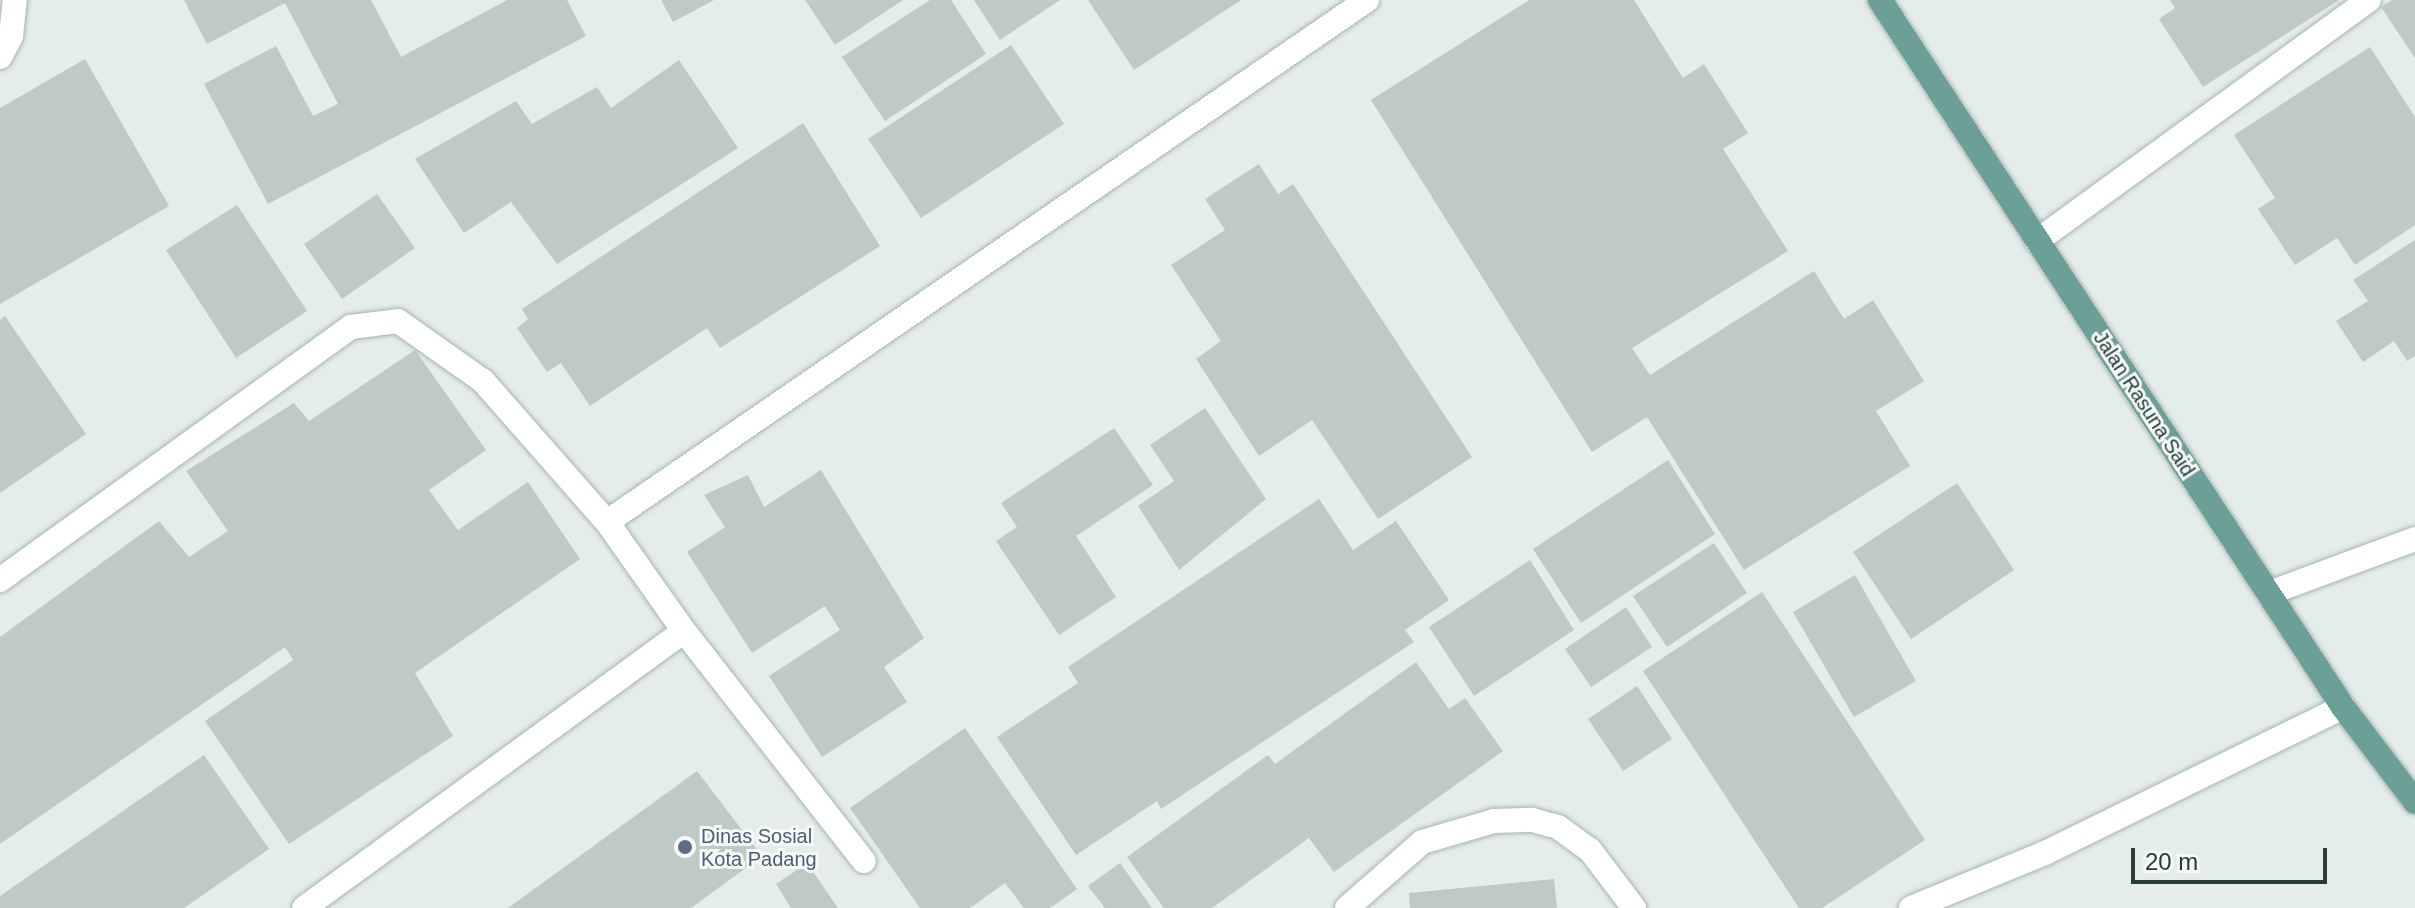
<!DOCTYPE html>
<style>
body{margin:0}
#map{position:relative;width:2415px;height:908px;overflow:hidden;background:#e4edea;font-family:Arial,sans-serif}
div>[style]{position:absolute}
.building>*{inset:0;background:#bdcac6}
.roads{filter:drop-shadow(0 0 2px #a7b5b2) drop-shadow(0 0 2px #a7b5b2)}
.minor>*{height:24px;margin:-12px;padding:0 12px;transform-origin:12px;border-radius:12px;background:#fff}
.major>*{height:24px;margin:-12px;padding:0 12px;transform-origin:12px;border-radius:12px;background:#6c9f98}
.dots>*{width:22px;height:22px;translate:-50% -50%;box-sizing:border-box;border:4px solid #f5f9f8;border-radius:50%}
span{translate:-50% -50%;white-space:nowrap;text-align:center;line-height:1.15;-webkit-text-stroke:6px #f5f9f8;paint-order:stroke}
.street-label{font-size:20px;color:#253d3a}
.service-label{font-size:20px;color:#4e5e75}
.left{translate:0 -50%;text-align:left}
.scale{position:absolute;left:2131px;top:848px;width:196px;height:36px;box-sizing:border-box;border:4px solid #253d3a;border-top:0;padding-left:10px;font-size:24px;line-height:28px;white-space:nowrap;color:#253d3a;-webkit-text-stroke:6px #f5f9f8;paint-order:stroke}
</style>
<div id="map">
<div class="building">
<i style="clip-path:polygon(184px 0,371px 0,401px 57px,507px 0,567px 0,586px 36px,268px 204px,204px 84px,276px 46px,313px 116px,338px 104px,285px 3px,207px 44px)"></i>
<i style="clip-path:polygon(661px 0,714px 0,673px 22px)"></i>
<i style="clip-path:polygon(805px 0,903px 0,835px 45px)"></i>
<i style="clip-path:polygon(930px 0,951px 0,986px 54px,885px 121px,842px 57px)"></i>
<i style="clip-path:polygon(974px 0,1060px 0,1000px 40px)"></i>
<i style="clip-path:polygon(1088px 0,1241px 0,1134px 70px)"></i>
<i style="clip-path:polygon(1529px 0,1634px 0,1683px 78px,1704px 64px,1748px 133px,1723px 149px,1788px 251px,1632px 348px,1650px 375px,1814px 271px,1844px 319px,1873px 300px,1924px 381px,1876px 411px,1910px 466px,1744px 570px,1647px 417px,1592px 452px,1371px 100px)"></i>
<i style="clip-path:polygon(2170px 0,2339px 0,2203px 87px,2159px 19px,2175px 8px)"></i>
<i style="clip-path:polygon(2392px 0,2415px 0,2415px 58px,2381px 7px)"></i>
<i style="clip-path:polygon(1011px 45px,1064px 124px,921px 218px,868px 139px)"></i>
<i style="clip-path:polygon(2370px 47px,2415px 117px,2415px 225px,2355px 265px,2337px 238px,2295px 265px,2258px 209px,2275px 198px,2234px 135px)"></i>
<i style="clip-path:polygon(85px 59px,169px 206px,0 304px,0 108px)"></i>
<i style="clip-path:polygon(679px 60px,738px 148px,557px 264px,511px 202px,464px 233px,415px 159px,516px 101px,532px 124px,597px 87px,611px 108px)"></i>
<i style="clip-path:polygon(803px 123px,880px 246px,720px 348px,707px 328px,590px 406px,561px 363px,547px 372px,517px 328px,528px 319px,522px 309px)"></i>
<i style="clip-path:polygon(1259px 164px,1278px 194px,1293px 184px,1472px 457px,1378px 519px,1312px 420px,1259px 456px,1196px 359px,1221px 341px,1171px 265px,1225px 230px,1205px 199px)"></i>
<i style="clip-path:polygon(377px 194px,415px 248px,342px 299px,304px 244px)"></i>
<i style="clip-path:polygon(237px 205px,307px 311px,236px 358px,166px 250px)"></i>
<i style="clip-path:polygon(2415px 240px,2415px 356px,2407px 361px,2394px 341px,2363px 362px,2336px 321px,2368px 301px,2353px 280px)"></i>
<i style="clip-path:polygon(5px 316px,86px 434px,0 493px,0 320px)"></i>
<i style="clip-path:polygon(415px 350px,486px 450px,429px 490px,458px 530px,528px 482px,580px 559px,415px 673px,453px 736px,289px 844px,205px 721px,293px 660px,285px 647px,0 844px,0 637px,159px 521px,189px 557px,228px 531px,186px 471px,294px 403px,309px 421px)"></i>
<i style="clip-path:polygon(1205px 408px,1266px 499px,1179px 570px,1138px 506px,1174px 481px,1150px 445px)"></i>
<i style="clip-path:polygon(1114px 428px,1153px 485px,1076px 536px,1116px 597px,1059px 635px,996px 541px,1017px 527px,1001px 503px)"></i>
<i style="clip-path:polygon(1668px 460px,1715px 534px,1581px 623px,1533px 549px)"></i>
<i style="clip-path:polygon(821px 470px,924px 638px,884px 667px,907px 702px,822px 757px,769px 676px,840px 630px,825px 606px,752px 653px,687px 552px,725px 527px,704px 495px,748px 475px,764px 507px)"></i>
<i style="clip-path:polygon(1957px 483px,2014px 570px,1911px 639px,1853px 552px)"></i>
<i style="clip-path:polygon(1319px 499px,1353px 550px,1396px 521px,1449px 600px,1405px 630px,1414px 642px,1161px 809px,1157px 801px,1076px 855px,997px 737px,1078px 683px,1068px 667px)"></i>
<i style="clip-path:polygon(1714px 543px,1747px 593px,1667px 647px,1633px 596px)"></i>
<i style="clip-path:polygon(1530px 560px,1574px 630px,1474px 696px,1429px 627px)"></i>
<i style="clip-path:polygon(1855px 575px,1916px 681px,1854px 717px,1793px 612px)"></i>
<i style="clip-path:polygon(1762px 592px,1925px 840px,1822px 908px,1799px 908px,1643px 671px)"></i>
<i style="clip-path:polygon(1626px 607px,1652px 647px,1591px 687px,1565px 649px)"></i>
<i style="clip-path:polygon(1416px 662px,1449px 709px,1465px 698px,1503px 751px,1334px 872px,1309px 838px,1212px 908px,1164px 908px,1127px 857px,1268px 755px,1275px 764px)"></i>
<i style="clip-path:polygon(1637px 686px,1672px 739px,1623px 771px,1588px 719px)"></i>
<i style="clip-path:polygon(965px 728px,1077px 889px,1050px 908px,1024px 908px,1005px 883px,970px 908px,920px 908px,850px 808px)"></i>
<i style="clip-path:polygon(204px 755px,269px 849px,184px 908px,0 908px,0 896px)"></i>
<i style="clip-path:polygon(697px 771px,762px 856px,691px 908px,508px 908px)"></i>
<i style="clip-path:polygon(807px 863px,838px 908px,791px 908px,776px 884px)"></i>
<i style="clip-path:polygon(1120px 863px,1152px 908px,1105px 908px,1088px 886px)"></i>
<i style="clip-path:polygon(1554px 879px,1557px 908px,1410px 908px,1409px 893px)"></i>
</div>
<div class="roads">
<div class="minor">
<i style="left:0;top:57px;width:24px;rotate:-62deg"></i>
<i style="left:11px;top:36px;width:36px;rotate:-84deg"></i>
<i style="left:2037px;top:241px;width:410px;rotate:-36deg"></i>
<i style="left:607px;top:522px;width:922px;rotate:-34.48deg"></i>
<i style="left:0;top:580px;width:433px;rotate:-35.8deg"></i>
<i style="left:351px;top:327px;width:47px;rotate:-7.3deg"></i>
<i style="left:398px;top:321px;width:104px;rotate:35.2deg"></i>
<i style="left:483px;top:381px;width:188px;rotate:48.7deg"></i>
<i style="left:607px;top:522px;width:133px;rotate:54.8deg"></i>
<i style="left:684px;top:631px;width:470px;rotate:143.9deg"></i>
<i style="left:2269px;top:593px;width:156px;rotate:-20.3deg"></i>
<i style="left:684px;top:631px;width:292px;rotate:52deg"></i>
<i style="left:1347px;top:908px;width:100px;rotate:-41.3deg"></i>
<i style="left:1422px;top:842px;width:75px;rotate:-16.3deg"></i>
<i style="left:1494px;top:821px;width:38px;rotate:-2deg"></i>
<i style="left:1532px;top:820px;width:27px;rotate:15deg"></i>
<i style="left:1558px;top:827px;width:39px;rotate:36deg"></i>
<i style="left:1590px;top:850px;width:73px;rotate:52.8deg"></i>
<i style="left:1911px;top:908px;width:145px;rotate:-22.3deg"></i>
<i style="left:2045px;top:853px;width:332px;rotate:-26.1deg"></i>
</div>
<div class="major">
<i style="left:1880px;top:0;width:845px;rotate:56.78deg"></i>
<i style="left:2343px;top:707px;width:119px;rotate:52.8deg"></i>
</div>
</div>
<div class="dots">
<i style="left:685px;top:847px;background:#5c6f8a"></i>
</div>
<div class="street-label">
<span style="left:2144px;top:404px;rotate:57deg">Jalan Rasuna Said</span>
</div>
<div class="service-label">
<span class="left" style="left:701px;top:848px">Dinas Sosial<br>Kota Padang</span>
</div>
<div class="scale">20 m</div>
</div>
